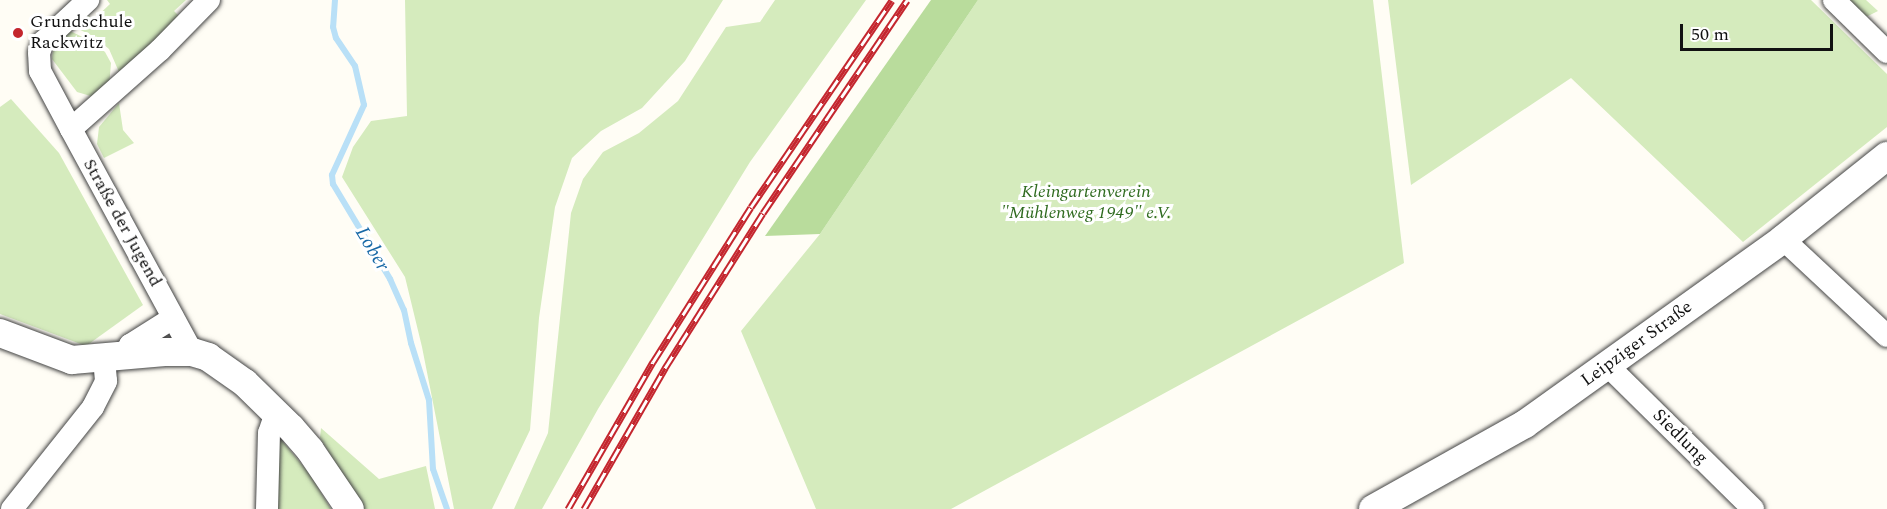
<!DOCTYPE html>
<meta charset="utf-8">
<style>
body{margin:0}
#map{position:relative;width:1887px;height:509px;overflow:hidden;background:#fffdf5;font-family:Spectral,serif}
div>[style]{position:absolute}
.green>*{inset:0;background:#d5ebbd}
.forest>*{inset:0;background:#b9dc9c}
.stream>*{height:6px;margin:-3px;padding:0 3px;transform-origin:3px;border-radius:3px;background:#b9e0f7}
.roads{filter:drop-shadow(0 0 2px #444) drop-shadow(0 0 2px #444)}
.minor>*{height:22px;margin:-11px;padding:0 11px;transform-origin:11px;border-radius:11px;background:#fff}
.tertiary>*{height:28px;margin:-14px;padding:0 14px;transform-origin:14px;border-radius:14px;background:#fff}
.rail>*{height:7px;margin-top:-3.5px;transform-origin:0;background:repeating-linear-gradient(90deg,#fff 0 14px,#c4262e 0 28px);box-sizing:border-box;border-block:2px solid #c4262e}
.dots>*{width:16px;height:16px;translate:-50% -50%;box-sizing:border-box;border:3px solid #fff;border-radius:50%}
span{translate:-50% -50%;white-space:nowrap;text-align:center;line-height:1.15;-webkit-text-stroke:6px #fff;paint-order:stroke}
.poi-label{font-size:18px;color:#111}
.left{translate:0 -50%;text-align:left}
.park-label{font-size:18px;color:#2f6b1f;font-style:italic}
.street-label{font-size:18px;color:#111}
.water-label{font-size:20px;color:#1768a6;font-style:italic}
.scale{position:absolute;left:1680px;top:24px;width:153px;height:27px;box-sizing:border-box;border:3px solid #111;border-top:0;padding-left:8px;font-size:18px;line-height:21px;white-space:nowrap;color:#111;-webkit-text-stroke:4px #fff;paint-order:stroke}
</style>
<div id="map">
<div class="green">
<i style="clip-path:polygon(107px 0,186px 0,174px 11px,181px 18px,119px 72px,109px 49px,93px 36px,74px 27px,87px 14px,93px 20px,110px 4px)"></i>
<i style="clip-path:polygon(405px 0,723px 0,685px 61px,642px 108px,601px 131px,572px 158px,555px 207px,539px 318px,530px 430px,492px 509px,454px 509px,422px 347px,405px 277px,342px 177px,353px 147px,371px 121px,407px 116px)"></i>
<i style="clip-path:polygon(775px 0,866px 0,750px 162px,598px 409px,542px 509px,514px 509px,548px 433px,571px 213px,583px 179px,603px 152px,639px 133px,678px 101px,726px 27px,760px 22px)"></i>
<i style="clip-path:polygon(978px 0,1373px 0,1404px 263px,951px 509px,816px 509px,741px 331px,820px 234px)"></i>
<i style="clip-path:polygon(1388px 0,1811px 0,1887px 74px,1887px 127px,1743px 242px,1571px 78px,1411px 185px)"></i>
<i style="clip-path:polygon(1848px 0,1866px 0,1878px 11px,1866px 17px)"></i>
<i style="clip-path:polygon(70px 31px,91px 41px,105px 52px,111px 63px,109px 87px,94px 97px,77px 92px,52px 59px,53px 49px,58px 42px)"></i>
<i style="clip-path:polygon(11px 99px,59px 153px,143px 305px,86px 346px,0 314px,0 107px)"></i>
<i style="clip-path:polygon(119px 103px,123px 130px,134px 143px,104px 158px,97px 144px,99px 127px)"></i>
<i style="clip-path:polygon(321px 428px,379px 479px,426px 466px,435px 509px,364px 509px,320px 438px)"></i>
<i style="clip-path:polygon(279px 437px,309px 473px,331px 509px,275px 509px)"></i>
</div>
<div class="forest">
<i style="clip-path:polygon(931px 0,978px 0,820px 234px,765px 236px)"></i>
</div>
<div class="stream">
<i style="left:335px;top:0;width:27px;rotate:94deg"></i>
<i style="left:333px;top:27px;width:11px;rotate:75deg"></i>
<i style="left:336px;top:38px;width:34px;rotate:56deg"></i>
<i style="left:355px;top:66px;width:40px;rotate:77deg"></i>
<i style="left:364px;top:105px;width:77px;rotate:114.6deg"></i>
<i style="left:332px;top:175px;width:9px;rotate:84deg"></i>
<i style="left:333px;top:184px;width:111px;rotate:59deg"></i>
<i style="left:390px;top:279px;width:34px;rotate:66deg"></i>
<i style="left:404px;top:310px;width:34px;rotate:78deg"></i>
<i style="left:411px;top:343px;width:60px;rotate:72.5deg"></i>
<i style="left:429px;top:400px;width:69px;rotate:86.7deg"></i>
<i style="left:433px;top:469px;width:42px;rotate:70.7deg"></i>
</div>
<div class="roads">
<div class="minor">
<i style="left:1834px;top:0;width:74px;rotate:44.5deg"></i>
<i style="left:71px;top:129px;width:66px;rotate:-118.1deg"></i>
<i style="left:40px;top:71px;width:18px;rotate:-93deg"></i>
<i style="left:39px;top:53px;width:12px;rotate:-70deg"></i>
<i style="left:43px;top:42px;width:62px;rotate:-43deg"></i>
<i style="left:1783px;top:239px;width:142px;rotate:43deg"></i>
<i style="left:192px;top:352px;width:254px;rotate:-118.5deg"></i>
<i style="left:71px;top:129px;width:119px;rotate:-41.6deg"></i>
<i style="left:160px;top:50px;width:70px;rotate:-45.6deg"></i>
<i style="left:131px;top:355px;width:10px;rotate:-96deg"></i>
<i style="left:130px;top:345px;width:51px;rotate:-32.1deg"></i>
<i style="left:1607px;top:365px;width:205px;rotate:44.6deg"></i>
<i style="left:12px;top:509px;width:130px;rotate:-51.5deg"></i>
<i style="left:93px;top:407px;width:29px;rotate:-63deg"></i>
<i style="left:106px;top:381px;width:23px;rotate:-95deg"></i>
<i style="left:267px;top:509px;width:76px;rotate:-88.5deg"></i>
<i style="left:269px;top:433px;width:21px;rotate:-71deg"></i>
</div>
<div class="tertiary">
<i style="left:0;top:333px;width:77px;rotate:20.6deg"></i>
<i style="left:72px;top:360px;width:93px;rotate:-4.9deg"></i>
<i style="left:165px;top:352px;width:27px"></i>
<i style="left:192px;top:352px;width:17px;rotate:17deg"></i>
<i style="left:208px;top:357px;width:45px;rotate:35.1deg"></i>
<i style="left:245px;top:383px;width:64px;rotate:44.4deg"></i>
<i style="left:291px;top:428px;width:29px;rotate:49deg"></i>
<i style="left:310px;top:450px;width:71px;rotate:55.9deg"></i>
<i style="left:1373px;top:509px;width:174px;rotate:-29.2deg"></i>
<i style="left:1525px;top:424px;width:317px;rotate:-35.6deg"></i>
<i style="left:1783px;top:239px;width:133px;rotate:-38.6deg"></i>
</div>
</div>
<div class="rail">
<i style="left:568px;top:509px;width:170px;rotate:-60deg"></i>
<i style="left:653px;top:362px;width:183px;rotate:-57.7deg"></i>
<i style="left:751px;top:207px;width:250px;rotate:-55.7deg"></i>
<i style="left:584px;top:509px;width:163px;rotate:-60.1deg"></i>
<i style="left:665px;top:368px;width:183px;rotate:-57.7deg"></i>
<i style="left:763px;top:213px;width:257px;rotate:-55.9deg"></i>
</div>
<div class="dots">
<i style="left:18px;top:33px;background:#c4262e"></i>
</div>
<div class="poi-label">
<span class="left" style="left:30px;top:33px">Grundschule<br>Rackwitz</span>
</div>
<div class="park-label">
<span style="left:1086px;top:203px">Kleingartenverein<br>"Mühlenweg 1949" e.V.</span>
</div>
<div class="street-label">
<span style="left:122px;top:223px;rotate:61deg">Straße der Jugend</span>
<span style="left:1637px;top:344px;rotate:-36deg">Leipziger Straße</span>
<span style="left:1680px;top:437px;rotate:45deg">Siedlung</span>
</div>
<div class="water-label">
<span style="left:372px;top:249px;rotate:59deg">Lober</span>
</div>
<div class="scale">50 m</div>
</div>
